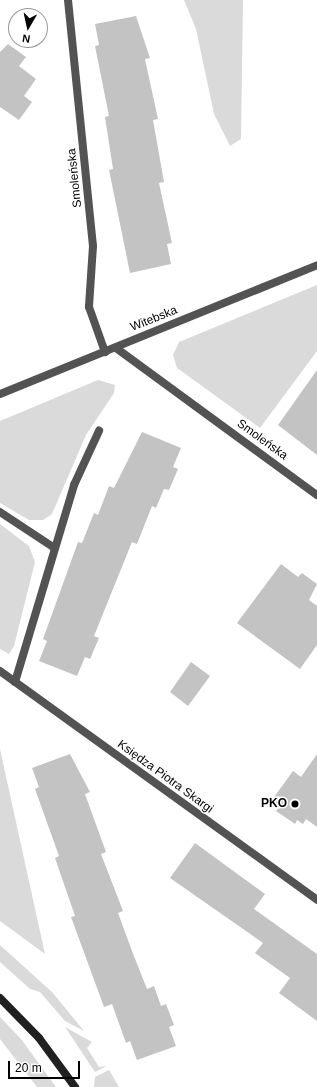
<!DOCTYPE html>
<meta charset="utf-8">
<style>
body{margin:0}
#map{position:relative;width:317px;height:1087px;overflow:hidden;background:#fff;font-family:Helvetica,sans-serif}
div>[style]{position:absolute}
.green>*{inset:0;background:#dadada}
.building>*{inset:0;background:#c3c3c3}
.street>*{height:8px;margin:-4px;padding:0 4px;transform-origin:4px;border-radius:4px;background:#535353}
.secondary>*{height:8px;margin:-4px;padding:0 4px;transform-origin:4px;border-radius:4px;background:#202020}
.dots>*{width:11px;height:11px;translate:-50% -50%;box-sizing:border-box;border:2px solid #fff;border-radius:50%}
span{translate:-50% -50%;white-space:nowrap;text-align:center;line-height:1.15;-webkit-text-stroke:3px #fff;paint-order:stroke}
.street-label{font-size:12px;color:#000}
.poi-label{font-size:12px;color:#000;font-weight:700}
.right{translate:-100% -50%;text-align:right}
.north{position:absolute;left:8px;top:8px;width:40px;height:40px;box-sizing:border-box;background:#fff;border:1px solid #999;border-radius:50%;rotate:189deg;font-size:11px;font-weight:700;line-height:16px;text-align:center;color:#000}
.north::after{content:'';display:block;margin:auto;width:14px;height:18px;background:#000;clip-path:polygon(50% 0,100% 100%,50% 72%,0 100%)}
.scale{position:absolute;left:8px;top:1061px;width:72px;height:18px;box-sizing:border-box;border:2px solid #000;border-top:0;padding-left:5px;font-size:12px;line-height:14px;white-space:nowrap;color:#000;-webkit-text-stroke:3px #fff;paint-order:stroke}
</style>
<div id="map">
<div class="green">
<i style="clip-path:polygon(184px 0,243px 0,241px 139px,230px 146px,214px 114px,196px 29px)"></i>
<i style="clip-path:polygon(317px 285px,317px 351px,260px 428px,177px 368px,173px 355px,179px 342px)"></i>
<i style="clip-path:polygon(98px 380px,115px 385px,114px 393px,86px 435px,52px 514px,43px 520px,29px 520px,0 503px,0 421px)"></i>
<i style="clip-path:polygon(0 524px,29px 546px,35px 562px,14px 646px,9px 654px,0 649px)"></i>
<i style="clip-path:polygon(0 749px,45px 954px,0 921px)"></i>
<i style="clip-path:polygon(0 945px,52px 992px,84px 1031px,65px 1021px,40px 992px,30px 989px,0 962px)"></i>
<i style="clip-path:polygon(0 1017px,21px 1039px,56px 1087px,37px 1087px,0 1039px)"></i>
<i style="clip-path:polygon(65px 1027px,92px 1042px,87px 1048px,99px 1067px,107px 1066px,95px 1072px)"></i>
<i style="clip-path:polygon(109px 1070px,119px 1087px,94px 1087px,95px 1077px)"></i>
</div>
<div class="building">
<i style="clip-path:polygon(136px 16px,150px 58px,145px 59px,158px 119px,153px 120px,164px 182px,159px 183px,172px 243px,167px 244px,171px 264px,130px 273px,109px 170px,113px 169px,105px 117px,109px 116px,95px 46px,99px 45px,95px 24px)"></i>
<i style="clip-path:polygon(8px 44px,26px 57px,19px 66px,36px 79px,24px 96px,32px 102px,19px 120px,0 107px,0 52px)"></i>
<i style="clip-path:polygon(317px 370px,317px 455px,278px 425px)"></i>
<i style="clip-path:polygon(142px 432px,181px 448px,173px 467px,178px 469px,169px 490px,164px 489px,156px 508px,152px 506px,137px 544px,132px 542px,94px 636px,99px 638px,90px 659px,85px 657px,77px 676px,39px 661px,47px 641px,43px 639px,78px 542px,82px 543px,94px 513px,98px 515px,109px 486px,114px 488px)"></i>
<i style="clip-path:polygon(281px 564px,298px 577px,302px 573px,317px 584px,309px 600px,317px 606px,317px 645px,300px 669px,237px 623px)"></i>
<i style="clip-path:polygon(191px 662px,210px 676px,188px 706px,170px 692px)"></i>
<i style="clip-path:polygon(70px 754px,90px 792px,85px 794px,106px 852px,101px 854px,123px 911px,118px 913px,132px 951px,147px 989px,154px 986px,161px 1006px,166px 1004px,174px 1025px,169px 1027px,176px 1046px,137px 1060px,130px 1041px,126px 1043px,112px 1004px,104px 1007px,71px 917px,75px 916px,55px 858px,59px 856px,35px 789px,39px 787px,32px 768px)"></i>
<i style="clip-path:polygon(317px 754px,317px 827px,306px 819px,303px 824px,297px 820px,295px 824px,276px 811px,280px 806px,272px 800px,293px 771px,301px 777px)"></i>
<i style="clip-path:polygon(195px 843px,265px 894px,254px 909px,317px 954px,317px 1021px,279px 993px,290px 978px,255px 953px,263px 943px,170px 878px)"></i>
</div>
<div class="street">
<i style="left:68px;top:0;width:247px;rotate:84.2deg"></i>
<i style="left:93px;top:246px;width:61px;rotate:93.8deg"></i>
<i style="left:89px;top:307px;width:48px;rotate:70.4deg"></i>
<i style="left:116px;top:348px;width:249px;rotate:36.2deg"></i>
<i style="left:0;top:394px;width:342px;rotate:-22.1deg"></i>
<i style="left:0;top:512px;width:64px;rotate:33.4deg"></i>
<i style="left:0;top:671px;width:391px;rotate:35.8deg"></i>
<i style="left:15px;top:682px;width:206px;rotate:-73.3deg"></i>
<i style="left:74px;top:485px;width:60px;rotate:-65.2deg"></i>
</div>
<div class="secondary">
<i style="left:0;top:998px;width:56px;rotate:45.7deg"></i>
<i style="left:39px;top:1038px;width:61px;rotate:53.7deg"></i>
</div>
<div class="dots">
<i style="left:295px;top:804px;background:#000"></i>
</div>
<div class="street-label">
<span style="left:75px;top:178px;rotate:-96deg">Smoleńska</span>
<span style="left:154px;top:319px;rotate:-22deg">Witebska</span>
<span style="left:262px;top:440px;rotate:36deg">Smoleńska</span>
<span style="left:165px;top:777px;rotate:36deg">Księdza Piotra Skargi</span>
</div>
<div class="poi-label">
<span class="right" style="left:287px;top:804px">PKO</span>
</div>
<div class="north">N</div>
<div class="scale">20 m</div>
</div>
